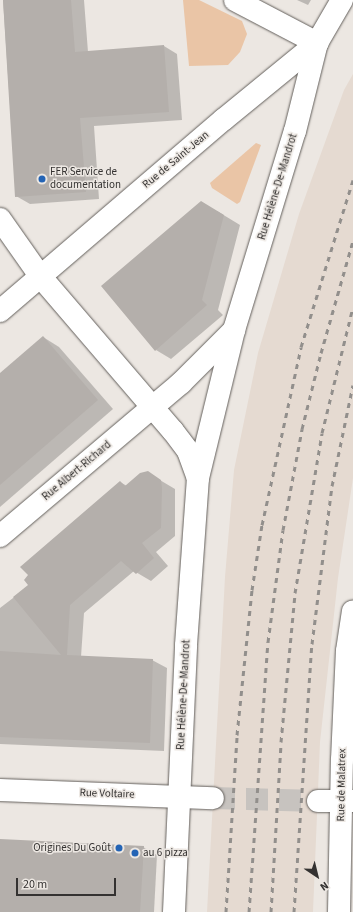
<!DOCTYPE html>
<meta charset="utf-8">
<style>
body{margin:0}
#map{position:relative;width:353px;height:912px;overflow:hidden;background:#ece7e2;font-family:"Source Sans 3",sans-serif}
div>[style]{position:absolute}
.built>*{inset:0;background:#e5dad1}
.green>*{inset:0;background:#eac5a6}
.shadow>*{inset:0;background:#0003}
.building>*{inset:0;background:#b4afab}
.secondary-tunnel>*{height:22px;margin-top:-11px;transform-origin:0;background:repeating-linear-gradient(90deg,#c7c3bf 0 22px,transparent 0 33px)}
.roads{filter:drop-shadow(0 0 1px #635f5b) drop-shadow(0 0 1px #635f5b)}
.street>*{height:22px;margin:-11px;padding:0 11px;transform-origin:11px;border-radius:11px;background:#fff}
.secondary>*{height:22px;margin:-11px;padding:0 11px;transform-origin:11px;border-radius:11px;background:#fff}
.rail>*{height:3px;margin-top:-1.5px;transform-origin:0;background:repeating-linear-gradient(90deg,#928f8c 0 5px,transparent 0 10px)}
.dots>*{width:11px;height:11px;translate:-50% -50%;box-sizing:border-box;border:2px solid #ece7e2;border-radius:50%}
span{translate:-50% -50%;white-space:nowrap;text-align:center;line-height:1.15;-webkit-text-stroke:3px #ece7e2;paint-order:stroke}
.street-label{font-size:11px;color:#343231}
.poi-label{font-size:11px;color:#343231}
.left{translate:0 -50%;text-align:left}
.right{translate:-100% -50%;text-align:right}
.north{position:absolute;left:297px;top:856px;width:40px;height:40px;-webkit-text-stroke:3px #ece7e2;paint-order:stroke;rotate:145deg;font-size:11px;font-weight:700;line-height:16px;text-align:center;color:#343231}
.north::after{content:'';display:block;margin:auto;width:14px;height:18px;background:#343231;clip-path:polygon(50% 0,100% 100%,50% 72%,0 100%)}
.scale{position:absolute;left:16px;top:878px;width:100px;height:18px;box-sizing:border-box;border:2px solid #343231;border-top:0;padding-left:5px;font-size:12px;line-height:14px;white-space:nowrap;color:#343231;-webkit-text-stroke:3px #ece7e2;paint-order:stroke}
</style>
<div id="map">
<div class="built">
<i style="clip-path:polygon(353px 74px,353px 478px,338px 578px,320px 742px,313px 912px,207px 912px,225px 577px,234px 470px,258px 353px,299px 214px,344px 90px)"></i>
</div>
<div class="green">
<i style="clip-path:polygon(183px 0,199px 0,242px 21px,247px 34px,240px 52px,228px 65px,189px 66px)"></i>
<i style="clip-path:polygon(256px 143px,261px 145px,240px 202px,237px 204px,212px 188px,210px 183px)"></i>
</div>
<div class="shadow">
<i style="clip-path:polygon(3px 0,84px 0,88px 52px,164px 46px,177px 54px,182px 120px,94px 126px,99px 199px,30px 204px,16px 196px)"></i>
<i style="clip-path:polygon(297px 0,311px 0,308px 5px)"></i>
<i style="clip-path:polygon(217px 211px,240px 225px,218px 310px,223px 315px,171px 359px,156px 350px)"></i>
<i style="clip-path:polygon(43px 337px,59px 347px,113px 409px,0 507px,0 374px)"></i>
<i style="clip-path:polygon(148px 473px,175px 489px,175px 536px,156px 552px,168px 566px,151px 581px,134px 571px,84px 613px,81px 657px,152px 660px,167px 668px,164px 751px,0 744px,0 608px,30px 585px,120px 482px,127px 486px)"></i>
<i style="clip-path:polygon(0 841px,143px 847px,157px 855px,154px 912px,0 912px)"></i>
</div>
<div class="building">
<i style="clip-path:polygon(3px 0,71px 0,75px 52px,164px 45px,169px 112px,80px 118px,86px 192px,15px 197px)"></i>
<i style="clip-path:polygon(201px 201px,224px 215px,202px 300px,207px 305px,155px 351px,101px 286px)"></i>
<i style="clip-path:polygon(43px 336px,98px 400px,0 485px,0 373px)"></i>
<i style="clip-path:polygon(148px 471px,161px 480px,162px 488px,161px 528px,142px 543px,154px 558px,136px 574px,121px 561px,70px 605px,67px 655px,153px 659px,150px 743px,0 737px,0 651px,61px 655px,13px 597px,28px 585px,24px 580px,28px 575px,20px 567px,120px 481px,125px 486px,140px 473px)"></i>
<i style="clip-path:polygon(0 839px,144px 846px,140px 912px,0 912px)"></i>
</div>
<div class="secondary-tunnel">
<i style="left:213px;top:798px;width:105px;rotate:1.6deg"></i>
</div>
<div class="roads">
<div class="street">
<i style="left:235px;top:0;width:93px;rotate:27.7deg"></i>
<i style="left:0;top:219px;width:70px;rotate:54.9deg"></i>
<i style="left:40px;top:276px;width:204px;rotate:49.4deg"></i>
<i style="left:173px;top:431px;width:25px;rotate:53deg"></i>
<i style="left:188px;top:451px;width:29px;rotate:70deg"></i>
<i style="left:174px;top:912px;width:267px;rotate:-87.4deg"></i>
<i style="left:186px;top:645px;width:167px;rotate:-85.9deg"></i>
<i style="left:198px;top:478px;width:152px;rotate:-76.3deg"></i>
<i style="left:339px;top:912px;width:152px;rotate:-88.9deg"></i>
<i style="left:342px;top:760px;width:109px;rotate:-87.4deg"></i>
<i style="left:347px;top:651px;width:40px;rotate:-81.5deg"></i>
</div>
<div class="secondary">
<i style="left:0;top:311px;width:294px;rotate:-40.6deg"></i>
<i style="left:223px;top:120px;width:122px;rotate:-39.3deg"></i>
<i style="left:317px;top:43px;width:50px;rotate:-59.8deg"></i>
<i style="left:0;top:536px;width:237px;rotate:-40.2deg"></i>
<i style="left:181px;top:383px;width:75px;rotate:-45deg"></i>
<i style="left:234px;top:330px;width:208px;rotate:-73deg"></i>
<i style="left:295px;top:131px;width:91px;rotate:-76deg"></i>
<i style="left:0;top:790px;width:213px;rotate:2.2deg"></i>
<i style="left:318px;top:801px;width:35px"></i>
</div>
</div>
<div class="rail">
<i style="left:226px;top:912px;width:177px;rotate:-86.4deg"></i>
<i style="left:237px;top:735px;width:146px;rotate:-84.1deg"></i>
<i style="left:252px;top:590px;width:66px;rotate:-81.3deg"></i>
<i style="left:262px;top:525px;width:182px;rotate:-77.6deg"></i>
<i style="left:301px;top:347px;width:175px;rotate:-72.7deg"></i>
<i style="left:249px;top:912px;width:271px;rotate:-86deg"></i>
<i style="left:268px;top:642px;width:113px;rotate:-82.4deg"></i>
<i style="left:283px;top:530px;width:103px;rotate:-79.3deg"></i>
<i style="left:302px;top:429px;width:78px;rotate:-76deg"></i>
<i style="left:321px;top:353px;width:116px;rotate:-74.1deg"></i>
<i style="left:271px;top:912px;width:170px;rotate:-86.6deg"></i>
<i style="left:281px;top:742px;width:150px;rotate:-84.6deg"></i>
<i style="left:295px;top:593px;width:162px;rotate:-80.4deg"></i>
<i style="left:322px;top:433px;width:130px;rotate:-76.2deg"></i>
<i style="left:294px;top:912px;width:269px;rotate:-86.2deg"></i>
<i style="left:312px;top:644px;width:159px;rotate:-82.8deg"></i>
<i style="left:332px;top:486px;width:103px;rotate:-78.3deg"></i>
</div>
<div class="dots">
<i style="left:42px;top:179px;background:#2464b5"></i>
<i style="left:119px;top:848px;background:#2464b5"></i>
<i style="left:135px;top:853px;background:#2464b5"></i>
</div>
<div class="street-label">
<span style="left:176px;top:160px;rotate:-40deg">Rue de Saint-Jean</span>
<span style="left:278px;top:187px;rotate:-73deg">Rue Hélène-De-Mandrot</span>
<span style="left:77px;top:471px;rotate:-40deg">Rue Albert-Richard</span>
<span style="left:184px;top:695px;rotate:-87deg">Rue Hélène-De-Mandrot</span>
<span style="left:342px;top:785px;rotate:-89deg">Rue de Malatrex</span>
<span style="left:107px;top:794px;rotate:2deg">Rue Voltaire</span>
</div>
<div class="poi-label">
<span class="left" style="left:50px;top:179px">FER Service de<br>documentation</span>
<span class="right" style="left:111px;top:848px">Origines Du Goût</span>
<span class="left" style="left:143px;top:853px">au 6 pizza</span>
</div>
<div class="north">N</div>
<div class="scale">20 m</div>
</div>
